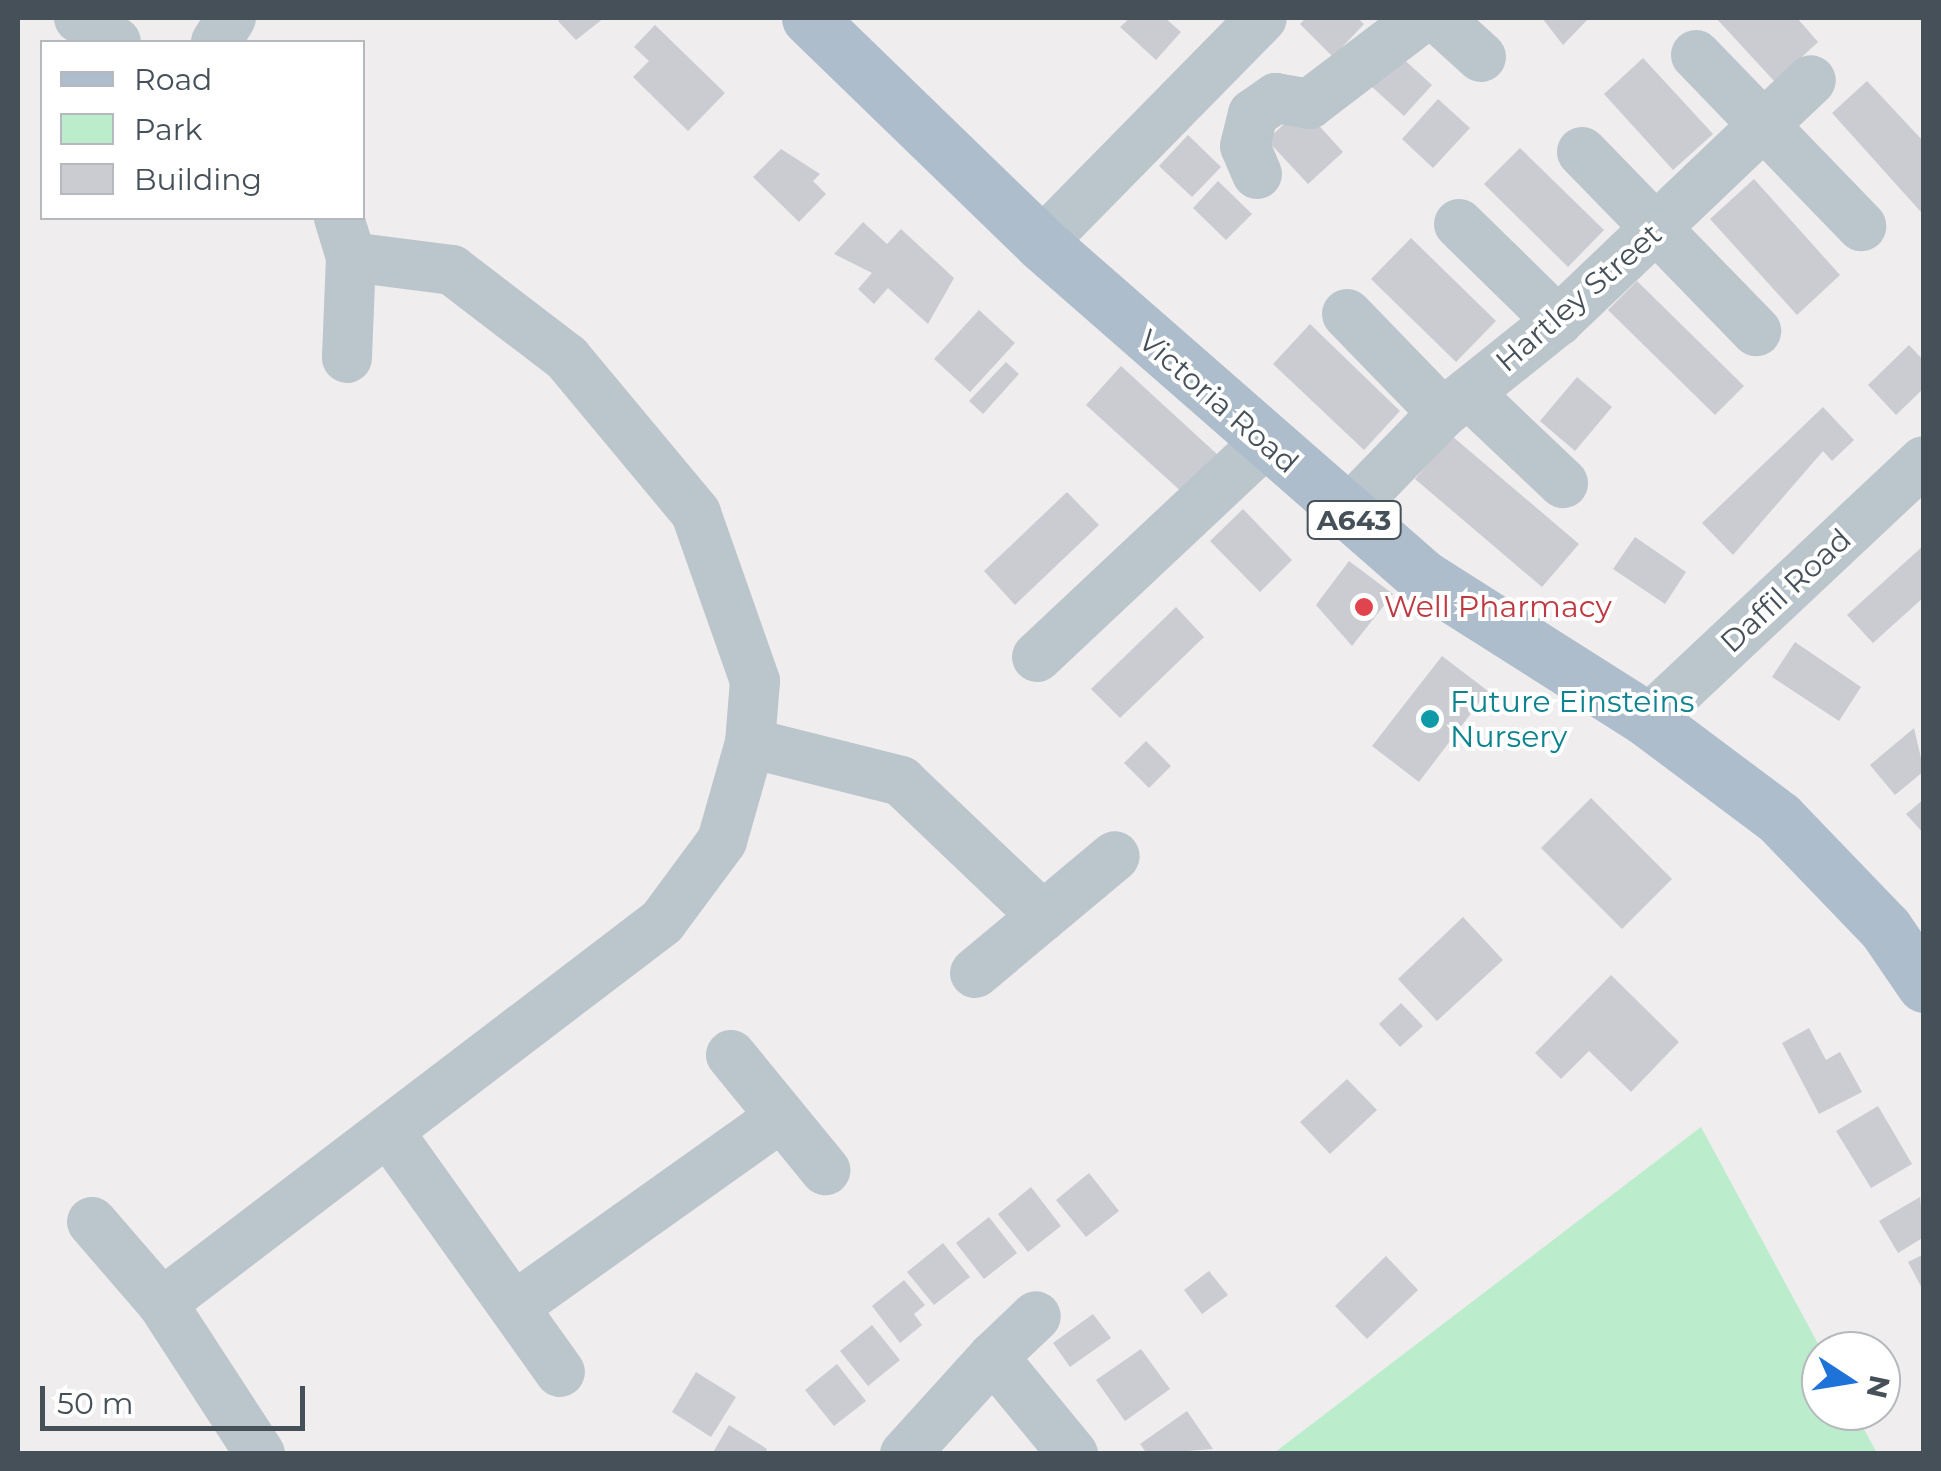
<!DOCTYPE html>
<style>
body{margin:0}
#map{position:relative;width:1941px;height:1471px;overflow:hidden;background:#efeded;font-family:Montserrat,sans-serif}
div>[style]{position:absolute}
.green>*{inset:0;background:#bbedcd}
.building>*{inset:0;background:#caccd2}
.minor>*{height:50px;margin:-25px;padding:0 25px;transform-origin:25px;border-radius:25px;background:#bbc5cc}
.major>*{height:55px;margin:-27.5px;padding:0 27.5px;transform-origin:27.5px;border-radius:27.5px;background:#adbdcb}
.dots>*{width:28px;height:28px;translate:-50% -50%;box-sizing:border-box;border:5px solid #fff;border-radius:50%}
span{translate:-50% -50%;white-space:nowrap;text-align:center;line-height:1.15;-webkit-text-stroke:8px #fff;paint-order:stroke}
.shield-label span{padding:2px 8px;background:#fff;border:2px solid;border-radius:8px;-webkit-text-stroke-width:0}
.shield-label{font-size:28px;color:#465059;font-weight:700}
.street-label{font-size:30px;color:#465059}
.health-label{font-size:30px;color:#be3a42}
.left{translate:0 -50%;text-align:left}
.culture-label{font-size:30px;color:#0d838f}
.frame{position:absolute;inset:0;border:20px solid #465059;pointer-events:none}
.legend{position:absolute;left:40px;top:40px;width:325px;height:180px;box-sizing:border-box;background:#fff;border:2px solid #b5b9bd;margin:0;padding:12px 18px;list-style:none;font-size:30px;color:#465059}
.legend li{display:flex;align-items:center;gap:20px;height:50px}
.legend b{width:50px;border:2px solid #b5b9bd}
.north{position:absolute;left:1801px;top:1331px;width:100px;height:100px;box-sizing:border-box;background:#fff;border:2px solid #b5b9bd;border-radius:50%;rotate:102deg;font-size:28px;font-weight:700;line-height:40px;text-align:center;color:#465059}
.north::after{content:'';display:block;margin:auto;width:35px;height:45px;background:#1e73d8;clip-path:polygon(50% 0,100% 100%,50% 72%,0 100%)}
.scale{position:absolute;left:40px;top:1386px;width:265px;height:45px;box-sizing:border-box;border:5px solid #465059;border-top:0;padding-left:12px;font-size:30px;line-height:35px;white-space:nowrap;color:#465059;-webkit-text-stroke:8px #fff;paint-order:stroke}
</style>
<div id="map">
<div class="green">
<i style="clip-path:polygon(1701px 1127px,1822px 1351px,1821px 1411px,1854px 1411px,1877px 1453px,1274px 1453px)"></i>
</div>
<div class="building">
<i style="clip-path:polygon(604px 18px,576px 40px,558px 21px,561px 18px)"></i>
<i style="clip-path:polygon(1130px 18px,1165px 18px,1181px 32px,1156px 60px,1120px 27px)"></i>
<i style="clip-path:polygon(1306px 18px,1357px 18px,1364px 24px,1333px 57px,1300px 24px)"></i>
<i style="clip-path:polygon(1542px 18px,1589px 18px,1563px 45px)"></i>
<i style="clip-path:polygon(1716px 18px,1797px 18px,1818px 42px,1775px 82px)"></i>
<i style="clip-path:polygon(655px 25px,725px 93px,688px 131px,633px 77px,649px 61px,634px 47px)"></i>
<i style="clip-path:polygon(1398px 54px,1432px 85px,1404px 116px,1370px 85px)"></i>
<i style="clip-path:polygon(1643px 58px,1713px 134px,1673px 170px,1604px 94px)"></i>
<i style="clip-path:polygon(1867px 81px,1924px 142px,1921px 212px,1832px 113px)"></i>
<i style="clip-path:polygon(1438px 99px,1470px 128px,1433px 168px,1402px 139px)"></i>
<i style="clip-path:polygon(1302px 107px,1343px 152px,1308px 184px,1267px 140px)"></i>
<i style="clip-path:polygon(1188px 135px,1221px 167px,1192px 197px,1159px 166px)"></i>
<i style="clip-path:polygon(1520px 148px,1604px 230px,1568px 267px,1484px 184px)"></i>
<i style="clip-path:polygon(781px 149px,820px 174px,813px 181px,826px 194px,799px 222px,753px 177px)"></i>
<i style="clip-path:polygon(1754px 179px,1840px 275px,1797px 315px,1710px 219px)"></i>
<i style="clip-path:polygon(1218px 181px,1252px 214px,1226px 240px,1193px 208px)"></i>
<i style="clip-path:polygon(863px 222px,887px 244px,901px 229px,954px 278px,928px 324px,888px 288px,874px 304px,858px 289px,872px 273px,834px 254px)"></i>
<i style="clip-path:polygon(1411px 238px,1496px 321px,1456px 362px,1371px 279px)"></i>
<i style="clip-path:polygon(1637px 281px,1744px 386px,1715px 415px,1608px 310px)"></i>
<i style="clip-path:polygon(979px 310px,1015px 343px,970px 392px,934px 359px)"></i>
<i style="clip-path:polygon(1310px 324px,1400px 411px,1364px 450px,1273px 364px)"></i>
<i style="clip-path:polygon(1909px 345px,1924px 361px,1924px 388px,1896px 415px,1868px 385px)"></i>
<i style="clip-path:polygon(1006px 362px,1019px 374px,983px 414px,969px 401px)"></i>
<i style="clip-path:polygon(1121px 366px,1219px 456px,1184px 494px,1086px 405px)"></i>
<i style="clip-path:polygon(1577px 377px,1612px 407px,1575px 451px,1540px 421px)"></i>
<i style="clip-path:polygon(1823px 407px,1854px 440px,1832px 461px,1823px 451px,1733px 555px,1702px 523px)"></i>
<i style="clip-path:polygon(1452px 436px,1579px 544px,1542px 587px,1415px 479px)"></i>
<i style="clip-path:polygon(1067px 492px,1099px 525px,1015px 605px,984px 571px)"></i>
<i style="clip-path:polygon(1243px 509px,1292px 560px,1260px 592px,1210px 541px)"></i>
<i style="clip-path:polygon(1635px 537px,1686px 572px,1665px 604px,1613px 569px)"></i>
<i style="clip-path:polygon(1924px 545px,1924px 597px,1873px 643px,1847px 615px)"></i>
<i style="clip-path:polygon(1349px 561px,1393px 594px,1352px 646px,1316px 605px)"></i>
<i style="clip-path:polygon(1176px 607px,1204px 637px,1120px 718px,1091px 689px)"></i>
<i style="clip-path:polygon(1795px 642px,1861px 687px,1839px 721px,1772px 677px)"></i>
<i style="clip-path:polygon(1442px 656px,1488px 691px,1419px 782px,1372px 746px)"></i>
<i style="clip-path:polygon(1914px 728px,1924px 771px,1895px 795px,1870px 765px)"></i>
<i style="clip-path:polygon(1146px 741px,1171px 766px,1149px 788px,1124px 763px)"></i>
<i style="clip-path:polygon(1591px 798px,1672px 879px,1622px 929px,1541px 848px)"></i>
<i style="clip-path:polygon(1924px 799px,1924px 834px,1906px 814px)"></i>
<i style="clip-path:polygon(1463px 917px,1503px 960px,1437px 1021px,1398px 979px)"></i>
<i style="clip-path:polygon(1611px 975px,1679px 1042px,1631px 1092px,1589px 1051px,1561px 1079px,1535px 1053px)"></i>
<i style="clip-path:polygon(1401px 1003px,1423px 1026px,1400px 1047px,1379px 1024px)"></i>
<i style="clip-path:polygon(1809px 1028px,1826px 1060px,1840px 1052px,1862px 1092px,1819px 1114px,1782px 1043px)"></i>
<i style="clip-path:polygon(1347px 1079px,1377px 1110px,1330px 1154px,1300px 1122px)"></i>
<i style="clip-path:polygon(1878px 1106px,1912px 1164px,1871px 1188px,1836px 1131px)"></i>
<i style="clip-path:polygon(1089px 1173px,1119px 1211px,1086px 1237px,1056px 1200px)"></i>
<i style="clip-path:polygon(1031px 1187px,1061px 1226px,1028px 1252px,998px 1214px)"></i>
<i style="clip-path:polygon(1920px 1197px,1924px 1237px,1898px 1253px,1879px 1221px)"></i>
<i style="clip-path:polygon(989px 1217px,1017px 1253px,984px 1279px,956px 1243px)"></i>
<i style="clip-path:polygon(943px 1243px,970px 1277px,934px 1305px,907px 1272px)"></i>
<i style="clip-path:polygon(1924px 1254px,1924px 1292px,1908px 1262px)"></i>
<i style="clip-path:polygon(1386px 1256px,1418px 1290px,1367px 1339px,1335px 1306px)"></i>
<i style="clip-path:polygon(1209px 1271px,1228px 1295px,1202px 1314px,1184px 1290px)"></i>
<i style="clip-path:polygon(904px 1280px,925px 1305px,914px 1314px,922px 1325px,900px 1343px,872px 1306px)"></i>
<i style="clip-path:polygon(1093px 1314px,1111px 1338px,1070px 1367px,1053px 1343px)"></i>
<i style="clip-path:polygon(872px 1325px,900px 1360px,868px 1386px,840px 1351px)"></i>
<i style="clip-path:polygon(1141px 1349px,1170px 1389px,1125px 1421px,1096px 1380px)"></i>
<i style="clip-path:polygon(837px 1364px,866px 1401px,834px 1426px,805px 1390px)"></i>
<i style="clip-path:polygon(696px 1372px,736px 1397px,711px 1437px,672px 1412px)"></i>
<i style="clip-path:polygon(1187px 1411px,1213px 1449px,1147px 1454px,1140px 1444px)"></i>
<i style="clip-path:polygon(729px 1425px,767px 1449px,765px 1454px,712px 1454px)"></i>
</div>
<div class="minor">
<i style="left:79px;top:18px;width:44px;rotate:33deg"></i>
<i style="left:1438px;top:18px;width:58px;rotate:42.2deg"></i>
<i style="left:216px;top:42px;width:28px;rotate:-58deg"></i>
<i style="left:1696px;top:55px;width:238px;rotate:46deg"></i>
<i style="left:1582px;top:152px;width:250px;rotate:45.8deg"></i>
<i style="left:1257px;top:174px;width:30px;rotate:-113deg"></i>
<i style="left:1245px;top:146px;width:33px;rotate:-76deg"></i>
<i style="left:1253px;top:114px;width:28px;rotate:-35deg"></i>
<i style="left:1276px;top:98px;width:34px;rotate:10deg"></i>
<i style="left:1309px;top:104px;width:142px;rotate:-37.3deg"></i>
<i style="left:339px;top:218px;width:41px;rotate:72.9deg"></i>
<i style="left:351px;top:257px;width:101px;rotate:92.3deg"></i>
<i style="left:1459px;top:224px;width:139px;rotate:44.4deg"></i>
<i style="left:1041px;top:243px;width:315px;rotate:-45.5deg"></i>
<i style="left:1347px;top:314px;width:138px;rotate:45.9deg"></i>
<i style="left:1468px;top:393px;width:131px;rotate:43.5deg"></i>
<i style="left:1346px;top:513px;width:139px;rotate:-45.9deg"></i>
<i style="left:1443px;top:413px;width:147px;rotate:-38.7deg"></i>
<i style="left:1558px;top:321px;width:349px;rotate:-43.6deg"></i>
<i style="left:1037px;top:657px;width:311px;rotate:-43.2deg"></i>
<i style="left:1648px;top:720px;width:378px;rotate:-43.2deg"></i>
<i style="left:750px;top:743px;width:156px;rotate:14.1deg"></i>
<i style="left:901px;top:781px;width:196px;rotate:43.6deg"></i>
<i style="left:975px;top:973px;width:182px;rotate:-39.9deg"></i>
<i style="left:731px;top:1055px;width:149px;rotate:50.7deg"></i>
<i style="left:388px;top:1131px;width:296px;rotate:54.5deg"></i>
<i style="left:92px;top:1222px;width:107px;rotate:49.2deg"></i>
<i style="left:162px;top:1303px;width:180px;rotate:57deg"></i>
<i style="left:162px;top:1303px;width:629px;rotate:-37.31deg"></i>
<i style="left:662px;top:922px;width:101px;rotate:-53.5deg"></i>
<i style="left:722px;top:841px;width:102px;rotate:-74.1deg"></i>
<i style="left:750px;top:743px;width:62px;rotate:-85.4deg"></i>
<i style="left:755px;top:681px;width:178px;rotate:-109.4deg"></i>
<i style="left:696px;top:513px;width:202px;rotate:-129.8deg"></i>
<i style="left:567px;top:358px;width:145px;rotate:-142.6deg"></i>
<i style="left:452px;top:270px;width:102px;rotate:-172.7deg"></i>
<i style="left:515px;top:1306px;width:326px;rotate:-35.4deg"></i>
<i style="left:993px;top:1357px;width:59px;rotate:-43.6deg"></i>
<i style="left:905px;top:1454px;width:131px;rotate:-47.8deg"></i>
<i style="left:993px;top:1357px;width:126px;rotate:50.5deg"></i>
</div>
<div class="major">
<i style="left:809px;top:18px;width:323px;rotate:44.1deg"></i>
<i style="left:1041px;top:243px;width:507px;rotate:41.16deg"></i>
<i style="left:1423px;top:577px;width:267px;rotate:32.4deg"></i>
<i style="left:1648px;top:720px;width:164px;rotate:36.8deg"></i>
<i style="left:1779px;top:818px;width:153px;rotate:46.1deg"></i>
<i style="left:1885px;top:928px;width:69px;rotate:55.6deg"></i>
</div>
<div class="dots">
<i style="left:1364px;top:607px;background:#e0444e"></i>
<i style="left:1430px;top:719px;background:#0f9aa8"></i>
</div>
<div class="shield-label">
<span style="left:1354px;top:520px">A643</span>
</div>
<div class="street-label">
<span style="left:1579px;top:298px;rotate:-41deg">Hartley Street</span>
<span style="left:1218px;top:402px;rotate:41deg">Victoria Road</span>
<span style="left:1786px;top:591px;rotate:-43deg">Daffil Road</span>
</div>
<div class="health-label">
<span class="left" style="left:1384px;top:607px">Well Pharmacy</span>
</div>
<div class="culture-label">
<span class="left" style="left:1450px;top:719px">Future Einsteins<br>Nursery</span>
</div>
<div class="frame"></div>
<ul class="legend">
<li><b style="height:12px;background:#adbdcb"></b>Road</li>
<li><b style="height:28px;background:#bbedcd"></b>Park</li>
<li><b style="height:28px;background:#caccd2"></b>Building</li>
</ul>
<div class="north">N</div>
<div class="scale">50 m</div>
</div>
